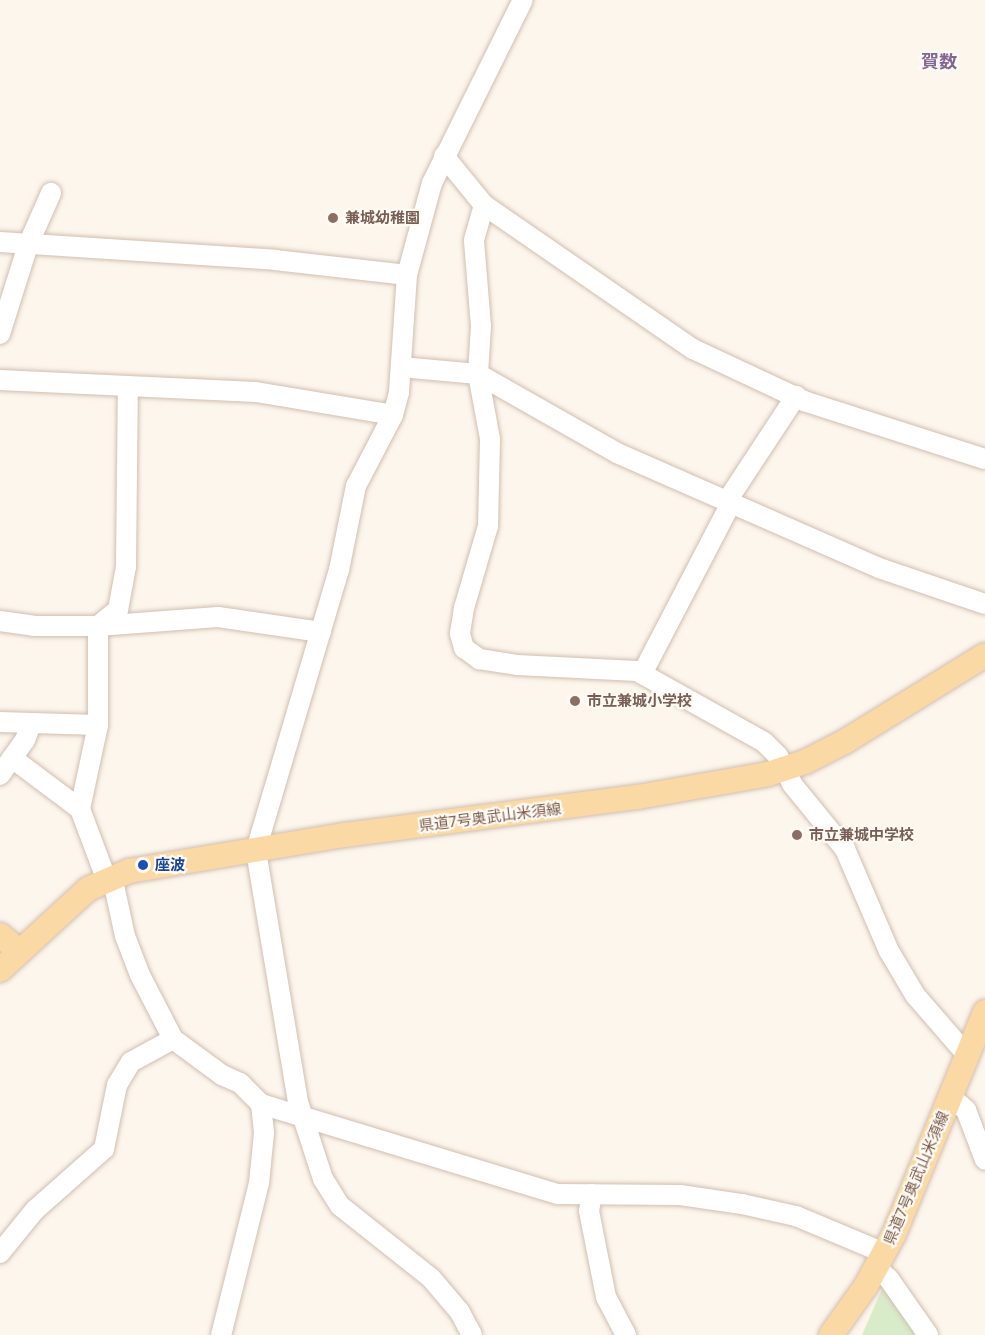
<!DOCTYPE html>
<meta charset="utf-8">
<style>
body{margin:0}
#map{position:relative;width:985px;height:1335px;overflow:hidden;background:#fdf6ec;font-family:Commissioner,"Noto Sans JP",sans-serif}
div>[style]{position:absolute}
.green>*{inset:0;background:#d8ecc9}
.roads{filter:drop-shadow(0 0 2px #d1beb0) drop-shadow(0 0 2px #d1beb0)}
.minor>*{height:20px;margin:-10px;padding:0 10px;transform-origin:10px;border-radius:10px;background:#fff}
.major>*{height:24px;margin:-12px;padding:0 12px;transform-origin:12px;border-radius:12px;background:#fbd9a5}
.dots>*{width:16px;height:16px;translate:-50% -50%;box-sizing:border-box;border:3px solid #fffaf3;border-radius:50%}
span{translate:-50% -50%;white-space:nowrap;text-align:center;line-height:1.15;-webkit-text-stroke:4.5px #fffaf3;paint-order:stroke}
.education-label{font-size:15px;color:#785e54;font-weight:700}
.left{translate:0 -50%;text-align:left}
.street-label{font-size:15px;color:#7a5c4d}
.transit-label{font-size:15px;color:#164399;font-weight:700}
.quarter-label{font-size:18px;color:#846695;font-weight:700}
</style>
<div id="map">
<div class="green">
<i style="clip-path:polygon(882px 1289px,924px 1335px,862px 1335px)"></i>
</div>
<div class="roads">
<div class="minor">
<i style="left:444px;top:156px;width:63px;rotate:50.8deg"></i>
<i style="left:484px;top:205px;width:254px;rotate:34.6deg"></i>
<i style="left:693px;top:349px;width:123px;rotate:25.1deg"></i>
<i style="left:804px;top:401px;width:190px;rotate:17.8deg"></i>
<i style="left:484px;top:205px;width:37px;rotate:106deg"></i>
<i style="left:474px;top:241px;width:85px;rotate:85.3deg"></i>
<i style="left:481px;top:326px;width:48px;rotate:93.6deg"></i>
<i style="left:478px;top:374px;width:66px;rotate:79.5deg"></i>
<i style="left:490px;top:439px;width:87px;rotate:91.3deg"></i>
<i style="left:488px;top:526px;width:85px;rotate:106.3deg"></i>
<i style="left:464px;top:608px;width:26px;rotate:99deg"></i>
<i style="left:460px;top:634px;width:15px;rotate:74deg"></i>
<i style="left:464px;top:648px;width:19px;rotate:36deg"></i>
<i style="left:479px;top:659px;width:38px;rotate:9deg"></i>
<i style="left:517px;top:665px;width:120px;rotate:2.9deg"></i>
<i style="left:637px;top:671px;width:145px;rotate:29.2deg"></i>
<i style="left:764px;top:742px;width:20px;rotate:45deg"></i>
<i style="left:778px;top:756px;width:31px;rotate:63deg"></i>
<i style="left:792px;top:784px;width:84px;rotate:50.8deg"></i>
<i style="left:845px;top:849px;width:111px;rotate:66.7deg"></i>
<i style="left:889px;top:951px;width:51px;rotate:59.4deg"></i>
<i style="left:915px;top:995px;width:79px;rotate:49.1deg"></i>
<i style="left:0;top:242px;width:276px;rotate:3.7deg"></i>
<i style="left:275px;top:260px;width:133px;rotate:6.5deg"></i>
<i style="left:0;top:334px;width:93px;rotate:-72.5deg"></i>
<i style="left:28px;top:245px;width:57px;rotate:-66.1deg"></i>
<i style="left:401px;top:367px;width:77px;rotate:5.2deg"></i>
<i style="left:478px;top:374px;width:160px;rotate:29.6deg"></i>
<i style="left:617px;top:453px;width:286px;rotate:23.7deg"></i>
<i style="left:879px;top:568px;width:112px;rotate:18.8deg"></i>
<i style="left:0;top:380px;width:256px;rotate:2.7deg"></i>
<i style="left:256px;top:392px;width:139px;rotate:9.5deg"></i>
<i style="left:727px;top:501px;width:126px;rotate:-56.7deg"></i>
<i style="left:0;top:621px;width:34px;rotate:8deg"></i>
<i style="left:34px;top:626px;width:64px"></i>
<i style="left:98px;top:626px;width:120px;rotate:-4.3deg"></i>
<i style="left:218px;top:617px;width:104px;rotate:8.3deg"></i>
<i style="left:98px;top:626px;width:26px;rotate:-39deg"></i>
<i style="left:118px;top:610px;width:44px;rotate:-79.5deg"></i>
<i style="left:126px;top:567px;width:181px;rotate:-89.4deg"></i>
<i style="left:642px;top:674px;width:193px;rotate:-62.5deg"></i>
<i style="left:0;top:722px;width:98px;rotate:1.8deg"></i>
<i style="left:12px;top:758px;width:85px;rotate:36.9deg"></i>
<i style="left:80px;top:809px;width:74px;rotate:69.4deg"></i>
<i style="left:0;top:775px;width:43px;rotate:-54.5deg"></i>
<i style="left:25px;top:740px;width:17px;rotate:-69deg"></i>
<i style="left:80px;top:809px;width:86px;rotate:-77.9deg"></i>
<i style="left:98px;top:725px;width:99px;rotate:-90deg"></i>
<i style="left:112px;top:876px;width:61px;rotate:77.8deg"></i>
<i style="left:125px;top:936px;width:42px;rotate:69deg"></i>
<i style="left:140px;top:975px;width:72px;rotate:62.7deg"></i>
<i style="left:173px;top:1039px;width:61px;rotate:36.3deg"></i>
<i style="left:222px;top:1075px;width:20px;rotate:24deg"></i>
<i style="left:240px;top:1083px;width:30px;rotate:45deg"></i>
<i style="left:261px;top:1104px;width:29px;rotate:84deg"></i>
<i style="left:264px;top:1133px;width:50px;rotate:95.7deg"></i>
<i style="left:259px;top:1183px;width:157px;rotate:104deg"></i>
<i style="left:951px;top:1097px;width:20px;rotate:41deg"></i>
<i style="left:966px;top:1110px;width:53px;rotate:69.2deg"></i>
<i style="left:261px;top:1104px;width:310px;rotate:16.9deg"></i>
<i style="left:558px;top:1194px;width:122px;rotate:0.5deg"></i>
<i style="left:680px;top:1195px;width:63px;rotate:8.3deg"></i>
<i style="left:742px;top:1204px;width:55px;rotate:12.5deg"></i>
<i style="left:796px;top:1216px;width:95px;rotate:22.8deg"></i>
<i style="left:592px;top:1194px;width:17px;rotate:100deg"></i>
<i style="left:589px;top:1211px;width:88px;rotate:78.8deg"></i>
<i style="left:606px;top:1297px;width:43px;rotate:62.2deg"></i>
<i style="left:0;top:1253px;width:55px;rotate:-50.9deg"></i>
<i style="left:35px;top:1210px;width:92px;rotate:-41.5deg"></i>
<i style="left:104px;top:1149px;width:65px;rotate:-78.5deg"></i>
<i style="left:117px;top:1085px;width:27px;rotate:-59deg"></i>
<i style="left:131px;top:1062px;width:48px;rotate:-28.7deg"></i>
<i style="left:877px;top:1268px;width:16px;rotate:43deg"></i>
<i style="left:889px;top:1279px;width:68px;rotate:55.1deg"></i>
<i style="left:472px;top:1335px;width:27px;rotate:-118deg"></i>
<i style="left:459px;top:1311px;width:43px;rotate:-130.3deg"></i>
<i style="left:431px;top:1278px;width:116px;rotate:-141.6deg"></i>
<i style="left:340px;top:1206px;width:32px;rotate:-122deg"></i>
<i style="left:323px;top:1179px;width:81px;rotate:-108deg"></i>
<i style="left:298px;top:1102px;width:255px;rotate:-99.5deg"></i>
<i style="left:256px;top:850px;width:292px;rotate:-73.5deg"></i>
<i style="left:339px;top:570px;width:86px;rotate:-78.6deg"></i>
<i style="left:356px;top:486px;width:80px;rotate:-62.5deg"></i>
<i style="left:393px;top:415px;width:24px;rotate:-75deg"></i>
<i style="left:399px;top:392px;width:117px;rotate:-86.1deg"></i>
<i style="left:407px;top:275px;width:95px;rotate:-74.8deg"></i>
<i style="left:432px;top:183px;width:204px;rotate:-63.6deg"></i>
</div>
<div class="major">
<i style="left:0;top:935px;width:25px;rotate:40deg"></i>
<i style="left:0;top:970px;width:120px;rotate:-42.6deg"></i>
<i style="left:88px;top:889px;width:45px;rotate:-23.7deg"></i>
<i style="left:129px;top:871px;width:218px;rotate:-9.5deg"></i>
<i style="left:344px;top:835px;width:296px;rotate:-7.4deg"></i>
<i style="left:638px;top:797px;width:132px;rotate:-10deg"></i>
<i style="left:768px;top:774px;width:39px;rotate:-18deg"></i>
<i style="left:805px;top:762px;width:46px;rotate:-27.1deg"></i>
<i style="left:846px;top:741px;width:163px;rotate:-31.7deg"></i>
<i style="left:831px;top:1335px;width:60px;rotate:-54.5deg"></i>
<i style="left:866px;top:1286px;width:59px;rotate:-61.7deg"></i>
<i style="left:894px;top:1234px;width:240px;rotate:-67.7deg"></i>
</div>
</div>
<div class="dots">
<i style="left:333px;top:218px;background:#8d6e63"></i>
<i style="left:575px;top:701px;background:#8d6e63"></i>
<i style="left:797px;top:835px;background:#8d6e63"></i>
<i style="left:143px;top:865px;background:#1a4fb4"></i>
</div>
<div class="education-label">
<span class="left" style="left:345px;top:218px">兼城幼稚園</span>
<span class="left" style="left:587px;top:701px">市立兼城小学校</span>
<span class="left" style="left:809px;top:835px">市立兼城中学校</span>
</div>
<div class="street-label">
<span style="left:490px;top:817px;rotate:-7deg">県道7号奥武山米須線</span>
<span style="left:916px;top:1178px;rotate:-67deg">県道7号奥武山米須線</span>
</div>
<div class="transit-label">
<span class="left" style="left:155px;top:865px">座波</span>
</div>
<div class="quarter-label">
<span style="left:939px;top:61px">賀数</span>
</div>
</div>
